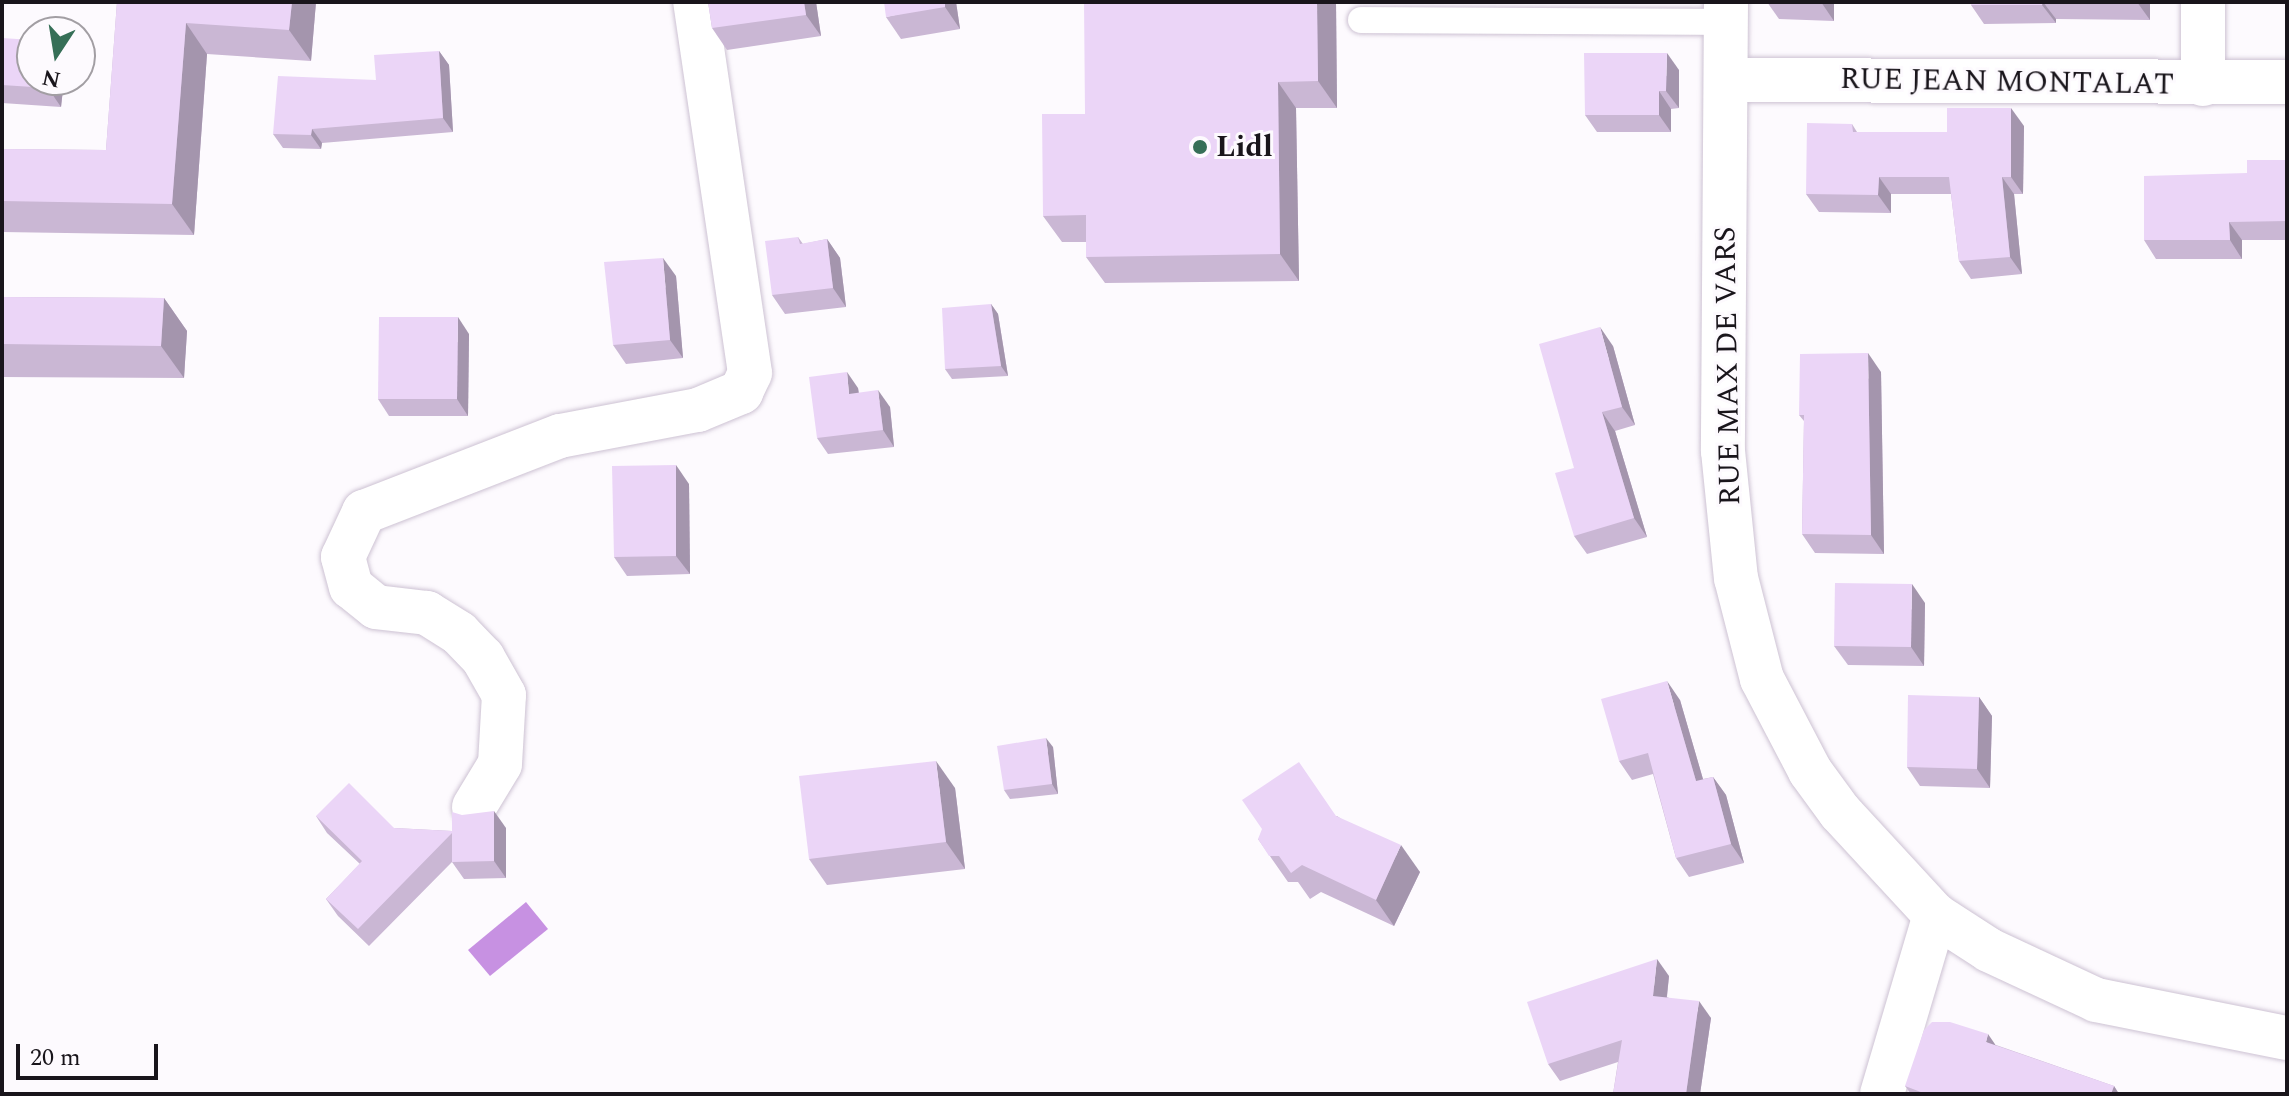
<!DOCTYPE html>
<style>
body{margin:0}
#map{position:relative;width:2289px;height:1096px;overflow:hidden;background:#fdfafe;font-family:Spectral,serif}
div>[style]{position:absolute}
.water>*{inset:0;background:#c791e2}
.roads{filter:drop-shadow(0 0 2px #cdc2d3) drop-shadow(0 0 2px #cdc2d3)}
.service>*{height:26px;margin:-13px;padding:0 13px;transform-origin:13px;border-radius:13px;background:#fff}
.minor>*{height:44px;margin:-22px;padding:0 22px;transform-origin:22px;border-radius:22px;background:#fff}
.wall>*{inset:0;background:#cab7d4}
.shaded-wall>*{inset:0;background:#a495ad}
.building>*{inset:0;background:#ebd5f7}
.dots>*{width:22px;height:22px;translate:-50% -50%;box-sizing:border-box;border:4px solid #fdfafe;border-radius:50%}
span{translate:-50% -50%;white-space:nowrap;text-align:center;line-height:1.15;-webkit-text-stroke:6px #fdfafe;paint-order:stroke}
.street-label{font-size:30px;color:#19151b}
.poi-label{font-size:30px;color:#19151b;font-weight:700}
.left{translate:0 -50%;text-align:left}
.frame{position:absolute;inset:0;border:4px solid #19151b;pointer-events:none}
.north{position:absolute;left:16px;top:16px;width:80px;height:80px;box-sizing:border-box;background:#fdfafe;border:2px solid #a29ea3;border-radius:50%;rotate:192deg;font-size:22px;font-weight:700;line-height:32px;text-align:center;color:#19151b}
.north::after{content:'';display:block;margin:auto;width:28px;height:36px;background:#366f57;clip-path:polygon(50% 0,100% 100%,50% 72%,0 100%)}
.scale{position:absolute;left:16px;top:1044px;width:142px;height:36px;box-sizing:border-box;border:4px solid #19151b;border-top:0;padding-left:10px;font-size:24px;line-height:28px;white-space:nowrap;color:#19151b;-webkit-text-stroke:6px #fdfafe;paint-order:stroke}
</style>
<div id="map">
<div class="water">
<i style="clip-path:polygon(526px 902px,548px 929px,490px 976px,468px 950px)"></i>
</div>
<div class="roads">
<div class="service">
<i style="left:1361px;top:20px;width:365px;rotate:0.3deg"></i>
</div>
<div class="minor">
<i style="left:1726px;top:2px;width:449px;rotate:90.4deg"></i>
<i style="left:1723px;top:451px;width:128px;rotate:84.2deg"></i>
<i style="left:1736px;top:578px;width:104px;rotate:75.6deg"></i>
<i style="left:1762px;top:679px;width:104px;rotate:62.4deg"></i>
<i style="left:1810px;top:771px;width:51px;rotate:53.8deg"></i>
<i style="left:1840px;top:812px;width:140px;rotate:47.3deg"></i>
<i style="left:1935px;top:915px;width:64px;rotate:32.9deg"></i>
<i style="left:1989px;top:950px;width:118px;rotate:25deg"></i>
<i style="left:2096px;top:1000px;width:195px;rotate:11.3deg"></i>
<i style="left:1727px;top:80px;width:560px;rotate:0.2deg"></i>
<i style="left:2203px;top:84px;width:82px;rotate:-90deg"></i>
<i style="left:474px;top:807px;width:50px;rotate:-58.8deg"></i>
<i style="left:500px;top:764px;width:69px;rotate:-86.7deg"></i>
<i style="left:504px;top:695px;width:43px;rotate:-119.6deg"></i>
<i style="left:483px;top:658px;width:35px;rotate:-134deg"></i>
<i style="left:459px;top:633px;width:38px;rotate:-148deg"></i>
<i style="left:427px;top:613px;width:51px;rotate:-173.3deg"></i>
<i style="left:376px;top:607px;width:32px;rotate:-141deg"></i>
<i style="left:351px;top:587px;width:31px;rotate:-105deg"></i>
<i style="left:343px;top:557px;width:50px;rotate:-65deg"></i>
<i style="left:364px;top:512px;width:210px;rotate:-21.2deg"></i>
<i style="left:560px;top:436px;width:140px;rotate:-10.7deg"></i>
<i style="left:698px;top:410px;width:47px;rotate:-22.7deg"></i>
<i style="left:741px;top:392px;width:21px;rotate:-65deg"></i>
<i style="left:750px;top:373px;width:375px;rotate:-98.4deg"></i>
<i style="left:1882px;top:1094px;width:187px;rotate:-73.5deg"></i>
</div>
</div>
<div class="wall">
<i style="clip-path:polygon(117px 2px,316px 2px,311px 61px,207px 54px,194px 235px,2px 232px,2px 149px,106px 150px)"></i>
<i style="clip-path:polygon(708px 2px,816px 2px,821px 36px,727px 50px,712px 28px)"></i>
<i style="clip-path:polygon(956px 2px,960px 29px,901px 39px,886px 17px)"></i>
<i style="clip-path:polygon(1336px 2px,1337px 108px,1296px 108px,1299px 281px,1105px 283px,1086px 257px,1086px 242px,1062px 242px,1043px 216px,1085px 114px)"></i>
<i style="clip-path:polygon(1767px 2px,1834px 2px,1834px 21px,1779px 19px)"></i>
<i style="clip-path:polygon(1971px 2px,2150px 2px,2150px 20px,2056px 19px,2056px 23px,1984px 24px,1971px 5px)"></i>
<i style="clip-path:polygon(2px 38px,32px 80px,64px 80px,61px 107px,2px 103px)"></i>
<i style="clip-path:polygon(439px 51px,449px 65px,453px 132px,322px 143px,321px 149px,283px 148px,273px 134px,376px 80px)"></i>
<i style="clip-path:polygon(1679px 70px,1679px 108px,1671px 109px,1671px 132px,1597px 132px,1585px 115px)"></i>
<i style="clip-path:polygon(1852px 124px,1857px 132px,1947px 132px,2024px 126px,2023px 194px,2014px 194px,2022px 274px,1971px 279px,1959px 261px,1951px 194px,1891px 194px,1891px 213px,1819px 212px,1806px 194px)"></i>
<i style="clip-path:polygon(2287px 160px,2287px 240px,2242px 240px,2242px 259px,2156px 259px,2144px 240px,2247px 173px)"></i>
<i style="clip-path:polygon(798px 237px,803px 244px,827px 239px,840px 258px,846px 307px,785px 314px,772px 295px)"></i>
<i style="clip-path:polygon(676px 276px,683px 358px,626px 364px,613px 345px)"></i>
<i style="clip-path:polygon(2px 297px,164px 298px,187px 331px,184px 378px,2px 377px)"></i>
<i style="clip-path:polygon(991px 304px,998px 314px,1008px 376px,952px 379px,945px 369px)"></i>
<i style="clip-path:polygon(469px 334px,468px 416px,389px 416px,378px 399px)"></i>
<i style="clip-path:polygon(1613px 346px,1635px 425px,1615px 431px,1647px 537px,1587px 554px,1574px 536px,1574px 468px)"></i>
<i style="clip-path:polygon(1881px 372px,1884px 554px,1815px 553px,1802px 534px,1804px 421px,1799px 415px)"></i>
<i style="clip-path:polygon(858px 388px,859px 393px,890px 407px,894px 447px,828px 454px,817px 438px)"></i>
<i style="clip-path:polygon(689px 484px,690px 574px,627px 576px,614px 557px)"></i>
<i style="clip-path:polygon(1925px 603px,1924px 666px,1848px 665px,1834px 646px)"></i>
<i style="clip-path:polygon(1979px 697px,1992px 716px,1990px 788px,1920px 786px,1907px 767px)"></i>
<i style="clip-path:polygon(1680px 700px,1703px 779px,1713px 777px,1726px 795px,1744px 863px,1689px 877px,1676px 858px,1653px 774px,1632px 780px,1619px 761px)"></i>
<i style="clip-path:polygon(1053px 747px,1058px 794px,1010px 799px,1004px 790px)"></i>
<i style="clip-path:polygon(955px 788px,965px 869px,827px 885px,809px 859px)"></i>
<i style="clip-path:polygon(316px 816px,394px 828px,452px 831px,506px 828px,506px 878px,464px 879px,452px 862px,369px 946px,338px 916px,326px 899px,360px 864px,327px 833px)"></i>
<i style="clip-path:polygon(1337px 816px,1420px 872px,1394px 926px,1321px 892px,1310px 899px,1298px 882px,1288px 882px,1258px 839px)"></i>
<i style="clip-path:polygon(1669px 976px,1667px 997px,1711px 1018px,1700px 1094px,1613px 1094px,1618px 1062px,1560px 1081px,1548px 1064px)"></i>
<i style="clip-path:polygon(1996px 1045px,2114px 1086px,2119px 1094px,1911px 1094px,1905px 1086px)"></i>
</div>
<div class="shaded-wall">
<i style="clip-path:polygon(292px 2px,316px 2px,311px 61px,289px 30px)"></i>
<i style="clip-path:polygon(804px 2px,816px 2px,821px 36px,806px 15px)"></i>
<i style="clip-path:polygon(945px 2px,956px 2px,960px 29px,945px 7px)"></i>
<i style="clip-path:polygon(1317px 2px,1336px 2px,1337px 108px,1318px 81px)"></i>
<i style="clip-path:polygon(1821px 2px,1834px 2px,1834px 21px)"></i>
<i style="clip-path:polygon(2043px 2px,2056px 19px,2056px 23px,2042px 5px)"></i>
<i style="clip-path:polygon(2137px 2px,2150px 2px,2150px 20px)"></i>
<i style="clip-path:polygon(186px 23px,207px 54px,194px 235px,172px 204px)"></i>
<i style="clip-path:polygon(439px 51px,449px 65px,453px 132px,443px 118px)"></i>
<i style="clip-path:polygon(1667px 53px,1679px 70px,1679px 108px,1666px 91px)"></i>
<i style="clip-path:polygon(49px 80px,64px 80px,61px 107px,48px 88px)"></i>
<i style="clip-path:polygon(1278px 82px,1296px 108px,1299px 281px,1280px 254px)"></i>
<i style="clip-path:polygon(1659px 91px,1671px 109px,1671px 132px,1659px 115px)"></i>
<i style="clip-path:polygon(2011px 108px,2024px 126px,2023px 194px,2011px 177px)"></i>
<i style="clip-path:polygon(312px 129px,322px 143px,321px 149px,311px 135px)"></i>
<i style="clip-path:polygon(1879px 177px,1891px 194px,1891px 213px,1878px 195px)"></i>
<i style="clip-path:polygon(2002px 177px,2014px 194px,2022px 274px,2010px 257px)"></i>
<i style="clip-path:polygon(2229px 222px,2242px 240px,2242px 259px,2230px 240px)"></i>
<i style="clip-path:polygon(827px 239px,840px 258px,846px 307px,833px 288px)"></i>
<i style="clip-path:polygon(663px 258px,676px 276px,683px 358px,670px 340px)"></i>
<i style="clip-path:polygon(164px 298px,187px 331px,184px 378px,161px 346px)"></i>
<i style="clip-path:polygon(991px 304px,998px 314px,1008px 376px,1001px 366px)"></i>
<i style="clip-path:polygon(458px 317px,469px 334px,468px 416px,457px 399px)"></i>
<i style="clip-path:polygon(1600px 327px,1613px 346px,1635px 425px,1622px 407px)"></i>
<i style="clip-path:polygon(1868px 353px,1881px 372px,1884px 554px,1871px 535px)"></i>
<i style="clip-path:polygon(847px 372px,858px 388px,861px 411px,849px 394px)"></i>
<i style="clip-path:polygon(878px 390px,890px 407px,894px 447px,883px 430px)"></i>
<i style="clip-path:polygon(1602px 412px,1615px 431px,1647px 537px,1634px 518px)"></i>
<i style="clip-path:polygon(676px 465px,689px 484px,690px 574px,676px 556px)"></i>
<i style="clip-path:polygon(1912px 584px,1925px 603px,1924px 666px,1911px 647px)"></i>
<i style="clip-path:polygon(1667px 681px,1680px 700px,1709px 800px,1696px 781px)"></i>
<i style="clip-path:polygon(1979px 697px,1992px 716px,1990px 788px,1977px 769px)"></i>
<i style="clip-path:polygon(1046px 738px,1053px 747px,1058px 794px,1052px 784px)"></i>
<i style="clip-path:polygon(936px 761px,955px 788px,965px 869px,946px 842px)"></i>
<i style="clip-path:polygon(1713px 777px,1726px 795px,1744px 863px,1731px 844px)"></i>
<i style="clip-path:polygon(494px 811px,506px 828px,506px 878px,494px 861px)"></i>
<i style="clip-path:polygon(1401px 845px,1420px 872px,1394px 926px,1376px 900px)"></i>
<i style="clip-path:polygon(1657px 959px,1669px 976px,1665px 1013px,1653px 996px)"></i>
<i style="clip-path:polygon(1699px 1001px,1711px 1018px,1700px 1094px,1686px 1094px)"></i>
<i style="clip-path:polygon(1988px 1034px,2001px 1053px,1986px 1042px)"></i>
<i style="clip-path:polygon(2114px 1086px,2119px 1094px,2111px 1094px)"></i>
</div>
<div class="building">
<i style="clip-path:polygon(117px 2px,292px 2px,289px 30px,186px 23px,172px 204px,2px 201px,2px 149px,106px 150px)"></i>
<i style="clip-path:polygon(708px 2px,804px 2px,806px 15px,712px 28px)"></i>
<i style="clip-path:polygon(884px 2px,945px 2px,945px 7px,886px 17px)"></i>
<i style="clip-path:polygon(1084px 2px,1317px 2px,1318px 81px,1278px 82px,1280px 254px,1086px 257px,1086px 215px,1043px 216px,1042px 114px,1085px 114px)"></i>
<i style="clip-path:polygon(1971px 2px,2043px 2px,2042px 5px,1971px 5px)"></i>
<i style="clip-path:polygon(2px 38px,32px 40px,32px 80px,49px 80px,48px 88px,2px 85px)"></i>
<i style="clip-path:polygon(439px 51px,443px 118px,312px 129px,311px 135px,273px 134px,278px 76px,376px 80px,374px 55px)"></i>
<i style="clip-path:polygon(1584px 53px,1667px 53px,1666px 91px,1659px 91px,1659px 115px,1585px 115px)"></i>
<i style="clip-path:polygon(1947px 108px,2011px 108px,2011px 177px,2002px 177px,2010px 257px,1959px 261px,1949px 177px,1879px 177px,1878px 195px,1806px 194px,1807px 123px,1852px 124px,1853px 132px,1947px 132px)"></i>
<i style="clip-path:polygon(2247px 160px,2287px 160px,2287px 221px,2229px 222px,2230px 240px,2144px 240px,2144px 176px,2247px 173px)"></i>
<i style="clip-path:polygon(798px 237px,800px 244px,827px 239px,833px 288px,772px 295px,765px 241px)"></i>
<i style="clip-path:polygon(663px 258px,670px 340px,613px 345px,604px 262px)"></i>
<i style="clip-path:polygon(2px 297px,164px 298px,161px 346px,2px 344px)"></i>
<i style="clip-path:polygon(991px 304px,1001px 366px,945px 369px,942px 308px)"></i>
<i style="clip-path:polygon(379px 317px,458px 317px,457px 399px,378px 399px)"></i>
<i style="clip-path:polygon(1600px 327px,1622px 407px,1602px 412px,1634px 518px,1574px 536px,1555px 473px,1574px 468px,1539px 344px)"></i>
<i style="clip-path:polygon(1868px 353px,1871px 535px,1802px 534px,1804px 415px,1799px 415px,1800px 354px)"></i>
<i style="clip-path:polygon(847px 372px,849px 394px,878px 390px,883px 430px,817px 438px,809px 377px)"></i>
<i style="clip-path:polygon(676px 465px,676px 556px,614px 557px,612px 466px)"></i>
<i style="clip-path:polygon(1835px 583px,1912px 584px,1911px 647px,1834px 646px)"></i>
<i style="clip-path:polygon(1667px 681px,1696px 781px,1713px 777px,1731px 844px,1676px 858px,1648px 753px,1619px 761px,1601px 699px)"></i>
<i style="clip-path:polygon(1908px 695px,1979px 697px,1977px 769px,1907px 767px)"></i>
<i style="clip-path:polygon(1046px 738px,1052px 784px,1004px 790px,997px 746px)"></i>
<i style="clip-path:polygon(936px 761px,946px 842px,809px 859px,799px 776px)"></i>
<i style="clip-path:polygon(1299px 762px,1336px 816px,1401px 845px,1376px 900px,1302px 865px,1291px 873px,1279px 856px,1269px 856px,1258px 839px,1262px 829px,1242px 800px)"></i>
<i style="clip-path:polygon(349px 783px,394px 828px,452px 831px,452px 812px,462px 815px,494px 811px,494px 861px,452px 862px,452px 833px,358px 929px,326px 899px,362px 861px,316px 816px)"></i>
<i style="clip-path:polygon(1657px 959px,1653px 996px,1699px 1001px,1686px 1094px,1613px 1094px,1622px 1040px,1548px 1064px,1527px 1002px)"></i>
<i style="clip-path:polygon(1932px 1022px,1950px 1022px,1988px 1034px,1986px 1042px,2114px 1086px,2111px 1094px,1926px 1094px,1905px 1086px,1924px 1030px)"></i>
</div>
<div class="dots">
<i style="left:1200px;top:147px;background:#366f57"></i>
</div>
<div class="street-label">
<span style="left:2007px;top:82px;rotate:1deg">RUE JEAN MONTALAT</span>
<span style="left:1728px;top:366px;rotate:-91deg">RUE MAX DE VARS</span>
</div>
<div class="poi-label">
<span class="left" style="left:1216px;top:147px">Lidl</span>
</div>
<div class="frame"></div>
<div class="north">N</div>
<div class="scale">20 m</div>
</div>
